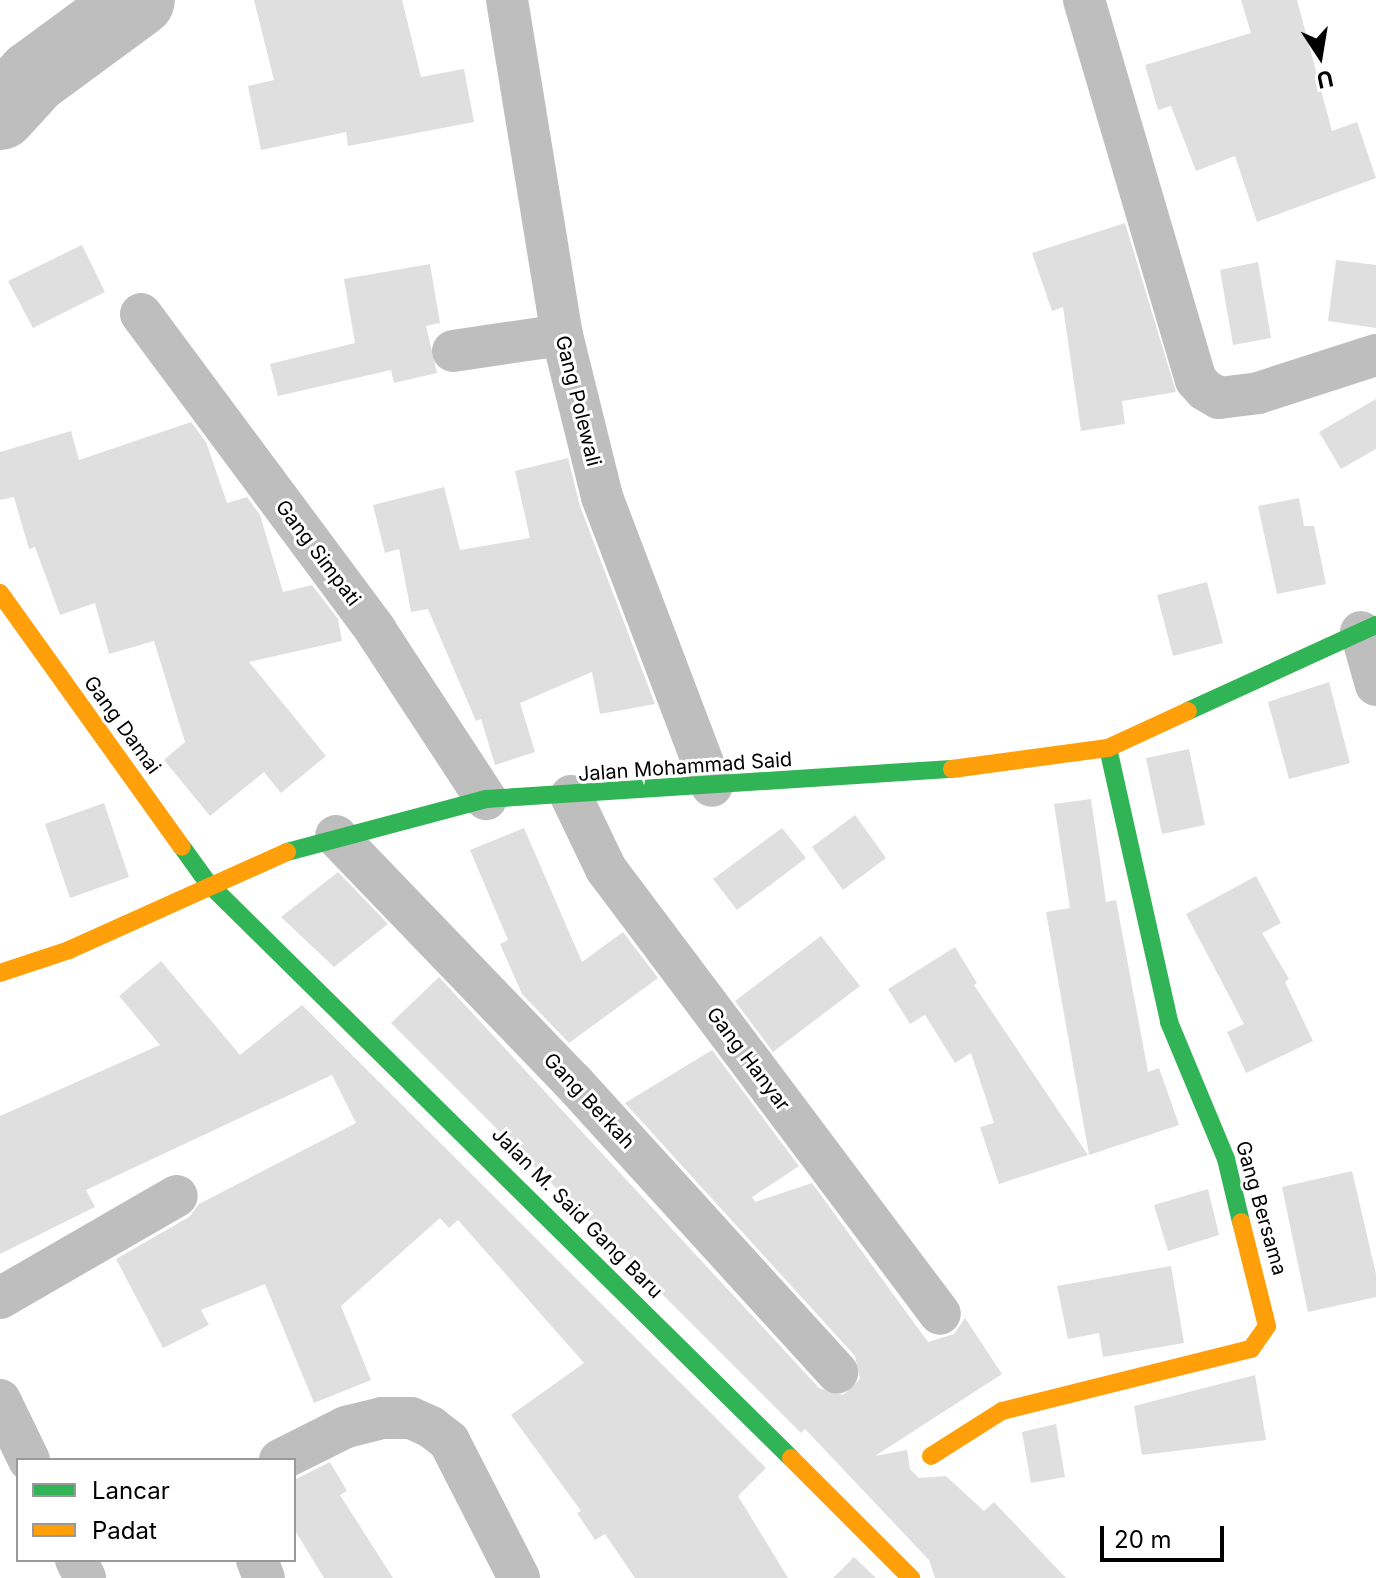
<!DOCTYPE html>
<style>
body{margin:0}
#map{position:relative;width:1376px;height:1578px;overflow:hidden;background:#fff;font-family:Inter,sans-serif}
div>[style]{position:absolute}
.river>*{height:74px;margin:-37px;padding:0 37px;transform-origin:37px;border-radius:37px;background:#bebebe}
.building>*{inset:0;background:#dfdfdf}
.street>*{height:42px;margin:-21px;padding:0 21px;transform-origin:21px;border-radius:21px;background:#bebebe}
.fast>*{height:18px;margin:-9px;padding:0 9px;transform-origin:9px;border-radius:9px;background:#30b455}
.slow>*{height:18px;margin:-9px;padding:0 9px;transform-origin:9px;border-radius:9px;background:#ff9f0a}
span{translate:-50% -50%;white-space:nowrap;text-align:center;line-height:1.15;-webkit-text-stroke:6px #fff;paint-order:stroke}
.street-label{font-size:20px;color:#000}
.legend{position:absolute;left:16px;top:1458px;width:280px;height:104px;box-sizing:border-box;background:#fff;border:2px solid #999;margin:0;padding:10px 14px;list-style:none;font-size:24px;color:#000}
.legend li{display:flex;align-items:center;gap:16px;height:40px}
.legend b{width:40px;border:2px solid #999}
.north{position:absolute;left:1280px;top:16px;width:80px;height:80px;-webkit-text-stroke:6px #fff;paint-order:stroke;rotate:168deg;font-size:22px;font-weight:700;line-height:32px;text-align:center;color:#000}
.north::after{content:'';display:block;margin:auto;width:28px;height:36px;background:#000;clip-path:polygon(50% 0,100% 100%,50% 72%,0 100%)}
.scale{position:absolute;left:1100px;top:1526px;width:124px;height:36px;box-sizing:border-box;border:4px solid #000;border-top:0;padding-left:10px;font-size:24px;line-height:28px;white-space:nowrap;color:#000;-webkit-text-stroke:6px #fff;paint-order:stroke}
</style>
<div id="map">
<div class="river">
<i style="left:0;top:113px;width:49px;rotate:-47.5deg"></i>
<i style="left:33px;top:77px;width:130px;rotate:-36.3deg"></i>
</div>
<div class="building">
<i style="clip-path:polygon(254px 0,402px 0,421px 77px,464px 69px,474px 122px,348px 146px,346px 132px,261px 150px,248px 86px,274px 80px)"></i>
<i style="clip-path:polygon(1241px 0,1297px 0,1332px 131px,1357px 122px,1376px 178px,1257px 222px,1235px 156px,1196px 171px,1171px 106px,1158px 110px,1145px 65px,1251px 33px)"></i>
<i style="clip-path:polygon(1125px 223px,1176px 392px,1122px 401px,1125px 424px,1081px 431px,1063px 307px,1052px 311px,1032px 253px)"></i>
<i style="clip-path:polygon(82px 245px,105px 292px,33px 328px,8px 281px)"></i>
<i style="clip-path:polygon(1336px 260px,1376px 265px,1376px 328px,1328px 321px)"></i>
<i style="clip-path:polygon(1258px 262px,1271px 338px,1233px 345px,1220px 270px)"></i>
<i style="clip-path:polygon(430px 264px,440px 323px,426px 326px,437px 373px,394px 383px,391px 370px,278px 396px,270px 364px,355px 343px,344px 279px)"></i>
<i style="clip-path:polygon(1376px 399px,1376px 449px,1341px 469px,1319px 432px)"></i>
<i style="clip-path:polygon(191px 422px,206px 442px,227px 503px,247px 497px,260px 515px,283px 592px,312px 585px,338px 619px,342px 641px,249px 662px,326px 756px,281px 793px,264px 772px,210px 816px,164px 760px,185px 742px,154px 641px,109px 654px,95px 603px,60px 615px,35px 547px,29px 549px,14px 497px,0 500px,0 452px,71px 431px,79px 460px)"></i>
<i style="clip-path:polygon(568px 458px,580px 506px,655px 704px,600px 714px,592px 672px,520px 703px,535px 752px,495px 765px,481px 719px,476px 721px,428px 609px,411px 612px,399px 549px,385px 553px,373px 505px,444px 487px,460px 550px,530px 538px,515px 471px)"></i>
<i style="clip-path:polygon(1299px 498px,1304px 526px,1314px 526px,1326px 584px,1277px 594px,1258px 506px)"></i>
<i style="clip-path:polygon(1207px 582px,1223px 643px,1173px 656px,1157px 595px)"></i>
<i style="clip-path:polygon(1329px 682px,1350px 763px,1289px 779px,1268px 702px)"></i>
<i style="clip-path:polygon(1189px 749px,1205px 825px,1162px 834px,1146px 758px)"></i>
<i style="clip-path:polygon(1091px 799px,1106px 902px,1116px 900px,1148px 1072px,1159px 1068px,1179px 1125px,1089px 1155px,1046px 912px,1070px 908px,1054px 804px)"></i>
<i style="clip-path:polygon(104px 803px,129px 877px,70px 898px,45px 824px)"></i>
<i style="clip-path:polygon(855px 815px,886px 858px,843px 890px,812px 847px)"></i>
<i style="clip-path:polygon(524px 828px,582px 962px,623px 932px,658px 978px,569px 1043px,522px 994px,500px 944px,508px 940px,470px 850px)"></i>
<i style="clip-path:polygon(782px 828px,806px 858px,737px 910px,713px 879px)"></i>
<i style="clip-path:polygon(338px 872px,388px 924px,334px 967px,281px 917px)"></i>
<i style="clip-path:polygon(1256px 876px,1281px 923px,1262px 933px,1289px 979px,1285px 982px,1313px 1041px,1246px 1073px,1227px 1032px,1244px 1024px,1186px 914px)"></i>
<i style="clip-path:polygon(821px 936px,860px 986px,773px 1052px,735px 1001px)"></i>
<i style="clip-path:polygon(955px 947px,977px 983px,974px 985px,1088px 1155px,999px 1184px,980px 1127px,994px 1123px,971px 1053px,955px 1063px,925px 1015px,910px 1024px,888px 989px)"></i>
<i style="clip-path:polygon(161px 961px,240px 1055px,302px 1005px,766px 1468px,738px 1496px,788px 1578px,635px 1578px,605px 1534px,595px 1540px,577px 1513px,581px 1511px,511px 1415px,584px 1363px,458px 1220px,449px 1228px,440px 1218px,341px 1306px,371px 1380px,314px 1403px,265px 1284px,201px 1310px,209px 1325px,163px 1348px,116px 1259px,189px 1217px,199px 1204px,356px 1123px,332px 1075px,86px 1190px,95px 1207px,0 1254px,0 1116px,160px 1045px,119px 996px)"></i>
<i style="clip-path:polygon(439px 977px,819px 1388px,843px 1395px,860px 1379px,855px 1356px,625px 1103px,712px 1050px,799px 1166px,752px 1197px,755px 1202px,812px 1183px,928px 1342px,954px 1334px,965px 1318px,1002px 1374px,875px 1456px,907px 1450px,910px 1469px,919px 1478px,946px 1476px,984px 1511px,994px 1502px,1066px 1578px,935px 1578px,929px 1560px,805px 1429px,801px 1433px,391px 1023px)"></i>
<i style="clip-path:polygon(1352px 1171px,1376px 1274px,1376px 1297px,1308px 1312px,1282px 1187px)"></i>
<i style="clip-path:polygon(1208px 1189px,1219px 1235px,1168px 1251px,1154px 1205px)"></i>
<i style="clip-path:polygon(1171px 1266px,1184px 1343px,1103px 1357px,1099px 1333px,1068px 1339px,1057px 1286px)"></i>
<i style="clip-path:polygon(1255px 1375px,1266px 1440px,1142px 1455px,1134px 1406px)"></i>
<i style="clip-path:polygon(1056px 1424px,1065px 1477px,1031px 1483px,1022px 1432px)"></i>
<i style="clip-path:polygon(330px 1462px,347px 1491px,340px 1495px,393px 1578px,324px 1578px,294px 1529px,294px 1480px)"></i>
<i style="clip-path:polygon(854px 1557px,876px 1578px,833px 1578px)"></i>
</div>
<div class="street">
<i style="left:507px;top:0;width:339px;rotate:80.7deg"></i>
<i style="left:562px;top:335px;width:167px;rotate:76.1deg"></i>
<i style="left:602px;top:497px;width:309px;rotate:69.2deg"></i>
<i style="left:1084px;top:0;width:396px;rotate:73.6deg"></i>
<i style="left:1196px;top:380px;width:13px;rotate:48deg"></i>
<i style="left:1205px;top:390px;width:16px;rotate:30deg"></i>
<i style="left:1219px;top:398px;width:39px;rotate:-7deg"></i>
<i style="left:1258px;top:393px;width:124px;rotate:-17.9deg"></i>
<i style="left:141px;top:314px;width:395px;rotate:53.4deg"></i>
<i style="left:376px;top:631px;width:201px;rotate:56.8deg"></i>
<i style="left:453px;top:351px;width:110px;rotate:-8.4deg"></i>
<i style="left:1361px;top:632px;width:55px;rotate:74.2deg"></i>
<i style="left:571px;top:796px;width:81px;rotate:64.4deg"></i>
<i style="left:606px;top:869px;width:556px;rotate:53.11deg"></i>
<i style="left:336px;top:836px;width:340px;rotate:46.1deg"></i>
<i style="left:572px;top:1081px;width:394px;rotate:47.7deg"></i>
<i style="left:0;top:1298px;width:204px;rotate:-30deg"></i>
<i style="left:0;top:1400px;width:67px;rotate:64.2deg"></i>
<i style="left:280px;top:1460px;width:74px;rotate:-26.6deg"></i>
<i style="left:346px;top:1427px;width:37px;rotate:-14deg"></i>
<i style="left:382px;top:1418px;width:29px"></i>
<i style="left:411px;top:1418px;width:22px;rotate:24deg"></i>
<i style="left:431px;top:1427px;width:23px;rotate:38deg"></i>
<i style="left:449px;top:1441px;width:154px;rotate:62.9deg"></i>
<i style="left:76px;top:1560px;width:20px;rotate:63deg"></i>
<i style="left:257px;top:1560px;width:19px;rotate:69deg"></i>
</div>
<div class="fast">
<i style="left:1188px;top:711px;width:207px;rotate:-24.6deg"></i>
<i style="left:1108px;top:748px;width:281px;rotate:77.4deg"></i>
<i style="left:1169px;top:1022px;width:148px;rotate:67.4deg"></i>
<i style="left:1226px;top:1159px;width:65px;rotate:76.6deg"></i>
<i style="left:182px;top:847px;width:44px;rotate:54.2deg"></i>
<i style="left:208px;top:883px;width:819px;rotate:44.6deg"></i>
<i style="left:287px;top:852px;width:206px;rotate:-14.9deg"></i>
<i style="left:486px;top:799px;width:467px;rotate:-3.7deg"></i>
</div>
<div class="slow">
<i style="left:0;top:593px;width:312px;rotate:54.4deg"></i>
<i style="left:952px;top:769px;width:157px;rotate:-7.7deg"></i>
<i style="left:1108px;top:748px;width:88px;rotate:-24.8deg"></i>
<i style="left:0;top:973px;width:73px;rotate:-18.4deg"></i>
<i style="left:69px;top:950px;width:239px;rotate:-24.2deg"></i>
<i style="left:931px;top:1456px;width:84px;rotate:-32.4deg"></i>
<i style="left:1002px;top:1411px;width:257px;rotate:-14deg"></i>
<i style="left:1251px;top:1349px;width:28px;rotate:-55deg"></i>
<i style="left:1267px;top:1326px;width:107px;rotate:-104deg"></i>
<i style="left:791px;top:1458px;width:170px;rotate:45deg"></i>
</div>
<div class="street-label">
<span style="left:578px;top:401px;rotate:76deg">Gang Polewali</span>
<span style="left:318px;top:553px;rotate:53deg">Gang Simpati</span>
<span style="left:122px;top:725px;rotate:54deg">Gang Damai</span>
<span style="left:685px;top:767px;rotate:-4deg">Jalan Mohammad Said</span>
<span style="left:748px;top:1059px;rotate:53deg">Gang Hanyar</span>
<span style="left:589px;top:1101px;rotate:47deg">Gang Berkah</span>
<span style="left:1261px;top:1208px;rotate:74deg">Gang Bersama</span>
<span style="left:577px;top:1213px;rotate:45deg">Jalan M. Said Gang Baru</span>
</div>
<ul class="legend">
<li><b style="height:10px;background:#30b455"></b>Lancar</li>
<li><b style="height:10px;background:#ff9f0a"></b>Padat</li>
</ul>
<div class="north">U</div>
<div class="scale">20 m</div>
</div>
